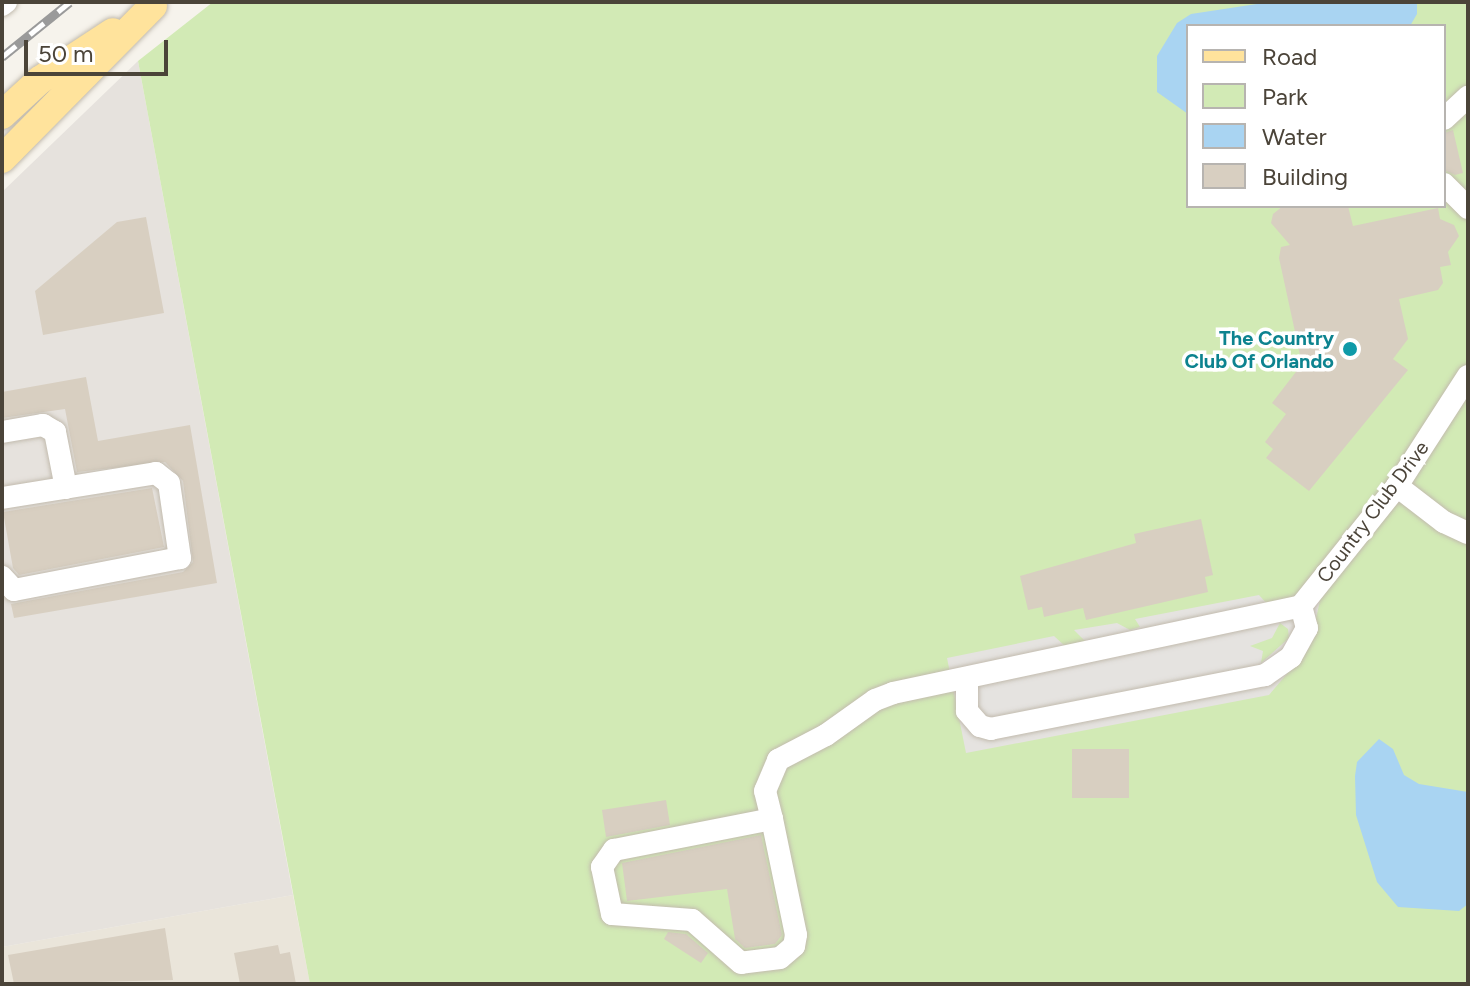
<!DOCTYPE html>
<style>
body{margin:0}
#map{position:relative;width:1470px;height:986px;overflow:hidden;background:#f6f3ec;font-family:Figtree,sans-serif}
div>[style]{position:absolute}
.residential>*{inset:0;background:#eae5da}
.industrial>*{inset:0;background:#e6e2dd}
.green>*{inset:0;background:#d2eab5}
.parking>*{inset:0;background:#e5e3e0}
.water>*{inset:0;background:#a9d4f2}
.building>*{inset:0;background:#d8cfc1}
.roads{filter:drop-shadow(0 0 2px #c2bbae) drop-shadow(0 0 2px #c2bbae)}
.minor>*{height:22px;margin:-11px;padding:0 11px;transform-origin:11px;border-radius:11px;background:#fff}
.major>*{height:28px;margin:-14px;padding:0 14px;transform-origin:14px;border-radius:14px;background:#ffe39c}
.rail>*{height:9px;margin-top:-4.5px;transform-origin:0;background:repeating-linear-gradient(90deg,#fff 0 18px,#9a9a9a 0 36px);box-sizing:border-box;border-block:2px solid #9a9a9a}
.dots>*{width:22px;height:22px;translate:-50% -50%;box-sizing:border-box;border:4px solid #fff;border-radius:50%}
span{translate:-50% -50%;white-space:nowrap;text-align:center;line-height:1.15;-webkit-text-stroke:7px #fff;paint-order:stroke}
.culture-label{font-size:20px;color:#0d838f;font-weight:700}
.right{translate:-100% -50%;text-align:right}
.street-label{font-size:20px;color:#4b4439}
.frame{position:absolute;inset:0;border:4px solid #4b4439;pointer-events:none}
.legend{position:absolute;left:1186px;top:24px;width:260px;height:184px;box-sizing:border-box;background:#fff;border:2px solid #b7b4b0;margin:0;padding:10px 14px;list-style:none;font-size:24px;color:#4b4439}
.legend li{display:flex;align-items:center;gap:16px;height:40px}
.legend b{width:40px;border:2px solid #b7b4b0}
.scale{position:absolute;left:24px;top:40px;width:144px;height:36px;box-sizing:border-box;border:4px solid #4b4439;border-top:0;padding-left:10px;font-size:24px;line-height:28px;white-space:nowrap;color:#4b4439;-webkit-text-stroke:6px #fff;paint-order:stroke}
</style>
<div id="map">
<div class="residential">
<i style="clip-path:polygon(293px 895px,310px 984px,2px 984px,2px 947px)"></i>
</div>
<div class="industrial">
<i style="clip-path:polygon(138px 61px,293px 895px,2px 947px,2px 192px)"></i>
</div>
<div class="green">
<i style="clip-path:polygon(evenodd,213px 2px,1468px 2px,1468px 984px,310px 984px,138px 61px,213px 2px,1188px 26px,1444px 26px,1444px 206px,1188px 206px,1188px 26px)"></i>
</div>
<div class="parking">
<i style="clip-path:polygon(evenodd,1298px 593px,1320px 601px,1309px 648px,1269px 695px,966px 753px,947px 658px,1054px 636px,1066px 647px,1086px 642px,1074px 630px,1117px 623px,1130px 630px,1140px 627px,1135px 619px,1259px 595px,1270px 607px,1288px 604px,1298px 593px,1280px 623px,1288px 629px,1289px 638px,1261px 663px,1263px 651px,1250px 646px,1272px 638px,1280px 623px)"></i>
</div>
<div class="water">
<i style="clip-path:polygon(1270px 2px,1417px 2px,1417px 14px,1410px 26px,1188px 26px,1188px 114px,1157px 92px,1157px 56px,1177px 23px,1191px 14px)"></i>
<i style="clip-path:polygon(1379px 739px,1393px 749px,1404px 775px,1419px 784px,1468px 792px,1468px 904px,1459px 911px,1398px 907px,1377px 882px,1356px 815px,1355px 776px,1357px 762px)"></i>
</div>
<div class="building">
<i style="clip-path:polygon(1453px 130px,1463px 173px,1455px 175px,1444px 170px,1444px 133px)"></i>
<i style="clip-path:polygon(1283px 206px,1348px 206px,1353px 226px,1438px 208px,1440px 219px,1454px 225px,1459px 236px,1448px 252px,1451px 265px,1440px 267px,1443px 283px,1438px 290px,1399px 299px,1408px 339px,1393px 359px,1408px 370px,1309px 491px,1266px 458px,1273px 449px,1265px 442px,1286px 414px,1272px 403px,1302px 364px,1279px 258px,1281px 247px,1290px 245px,1271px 223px,1273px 214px)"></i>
<i style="clip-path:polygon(146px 217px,164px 313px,43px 335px,35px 291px,117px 222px)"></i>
<i style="clip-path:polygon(86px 377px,98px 441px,190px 425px,217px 583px,14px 618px,11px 604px,183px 572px,193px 562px,183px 481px,165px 462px,77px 472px,65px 409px,2px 418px,2px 392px)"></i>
<i style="clip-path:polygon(152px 488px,164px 547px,19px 575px,13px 568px,3px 512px)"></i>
<i style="clip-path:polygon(1201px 519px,1213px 575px,1205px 577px,1208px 592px,1086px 620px,1083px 608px,1044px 617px,1042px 607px,1028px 610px,1020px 576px,1136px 543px,1134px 534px)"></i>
<i style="clip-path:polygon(1072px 749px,1129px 749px,1129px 798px,1072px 798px)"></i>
<i style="clip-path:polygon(666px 800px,670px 825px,606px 837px,602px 810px)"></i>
<i style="clip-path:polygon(761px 835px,782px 935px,775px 944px,745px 948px,735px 939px,727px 889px,627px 901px,622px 863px)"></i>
<i style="clip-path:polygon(165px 928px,173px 980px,14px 984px,8px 955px)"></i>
<i style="clip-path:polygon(668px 932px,686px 934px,708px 953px,701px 963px,664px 939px)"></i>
<i style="clip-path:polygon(278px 945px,280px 954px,290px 952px,296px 984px,240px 984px,234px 953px)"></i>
</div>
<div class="roads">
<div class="minor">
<i style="left:2px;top:5px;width:5px;rotate:-37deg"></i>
<i style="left:1444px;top:119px;width:33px;rotate:-43deg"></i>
<i style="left:1444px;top:184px;width:34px;rotate:45deg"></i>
<i style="left:2px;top:432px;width:42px;rotate:-9.7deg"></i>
<i style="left:43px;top:425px;width:14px;rotate:30deg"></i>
<i style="left:55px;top:432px;width:57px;rotate:78.9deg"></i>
<i style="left:1397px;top:486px;width:59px;rotate:37.5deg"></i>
<i style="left:1444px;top:522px;width:26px;rotate:25deg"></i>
<i style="left:2px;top:498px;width:156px;rotate:-9.2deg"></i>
<i style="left:156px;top:473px;width:16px;rotate:38deg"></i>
<i style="left:169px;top:483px;width:76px;rotate:81.7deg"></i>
<i style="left:180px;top:558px;width:169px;rotate:169.1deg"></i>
<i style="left:14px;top:590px;width:18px;rotate:-133deg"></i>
<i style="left:1301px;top:606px;width:154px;rotate:-51.3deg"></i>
<i style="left:1397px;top:486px;width:131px;rotate:-57.2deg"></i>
<i style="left:772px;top:819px;width:118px;rotate:78.3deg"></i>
<i style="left:796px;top:935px;width:11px;rotate:100deg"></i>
<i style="left:794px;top:946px;width:18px;rotate:139deg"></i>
<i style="left:780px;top:958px;width:39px;rotate:173deg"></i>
<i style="left:741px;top:963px;width:65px;rotate:-138.7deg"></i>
<i style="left:692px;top:920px;width:80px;rotate:-175.7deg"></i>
<i style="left:612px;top:914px;width:48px;rotate:-102deg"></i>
<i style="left:602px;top:867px;width:21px;rotate:-55deg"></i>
<i style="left:614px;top:850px;width:161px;rotate:-11.1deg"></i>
<i style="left:772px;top:819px;width:29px;rotate:-104deg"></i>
<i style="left:765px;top:791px;width:34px;rotate:-67deg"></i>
<i style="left:778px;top:760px;width:54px;rotate:-27.5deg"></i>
<i style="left:826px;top:735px;width:60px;rotate:-35.5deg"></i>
<i style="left:875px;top:700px;width:19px;rotate:-21deg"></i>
<i style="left:893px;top:693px;width:417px;rotate:-12deg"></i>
<i style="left:1301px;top:606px;width:23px;rotate:75deg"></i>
<i style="left:1307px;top:628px;width:33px;rotate:119deg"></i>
<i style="left:1291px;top:657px;width:32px;rotate:145deg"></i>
<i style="left:1265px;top:675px;width:279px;rotate:168.9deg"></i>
<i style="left:991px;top:729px;width:11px;rotate:-165deg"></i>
<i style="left:980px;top:726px;width:20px;rotate:-131deg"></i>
<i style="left:967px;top:711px;width:32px;rotate:-90deg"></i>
</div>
<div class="major">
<i style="left:2px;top:115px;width:52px;rotate:-42.6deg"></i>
<i style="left:40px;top:80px;width:87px;rotate:-33.3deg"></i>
<i style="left:2px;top:159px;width:215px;rotate:-45.4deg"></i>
</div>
</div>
<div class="rail">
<i style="left:2px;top:57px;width:87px;rotate:-39deg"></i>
</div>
<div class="dots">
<i style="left:1350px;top:349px;background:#0f9aa8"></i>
</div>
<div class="culture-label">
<span class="right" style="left:1334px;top:350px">The Country<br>Club Of Orlando</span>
</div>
<div class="street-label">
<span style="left:1373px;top:512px;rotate:-53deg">Country Club Drive</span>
</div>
<div class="frame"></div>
<ul class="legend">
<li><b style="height:10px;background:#ffe39c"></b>Road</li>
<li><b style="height:22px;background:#d2eab5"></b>Park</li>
<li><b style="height:22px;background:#a9d4f2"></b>Water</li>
<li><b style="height:22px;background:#d8cfc1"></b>Building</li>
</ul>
<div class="scale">50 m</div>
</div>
